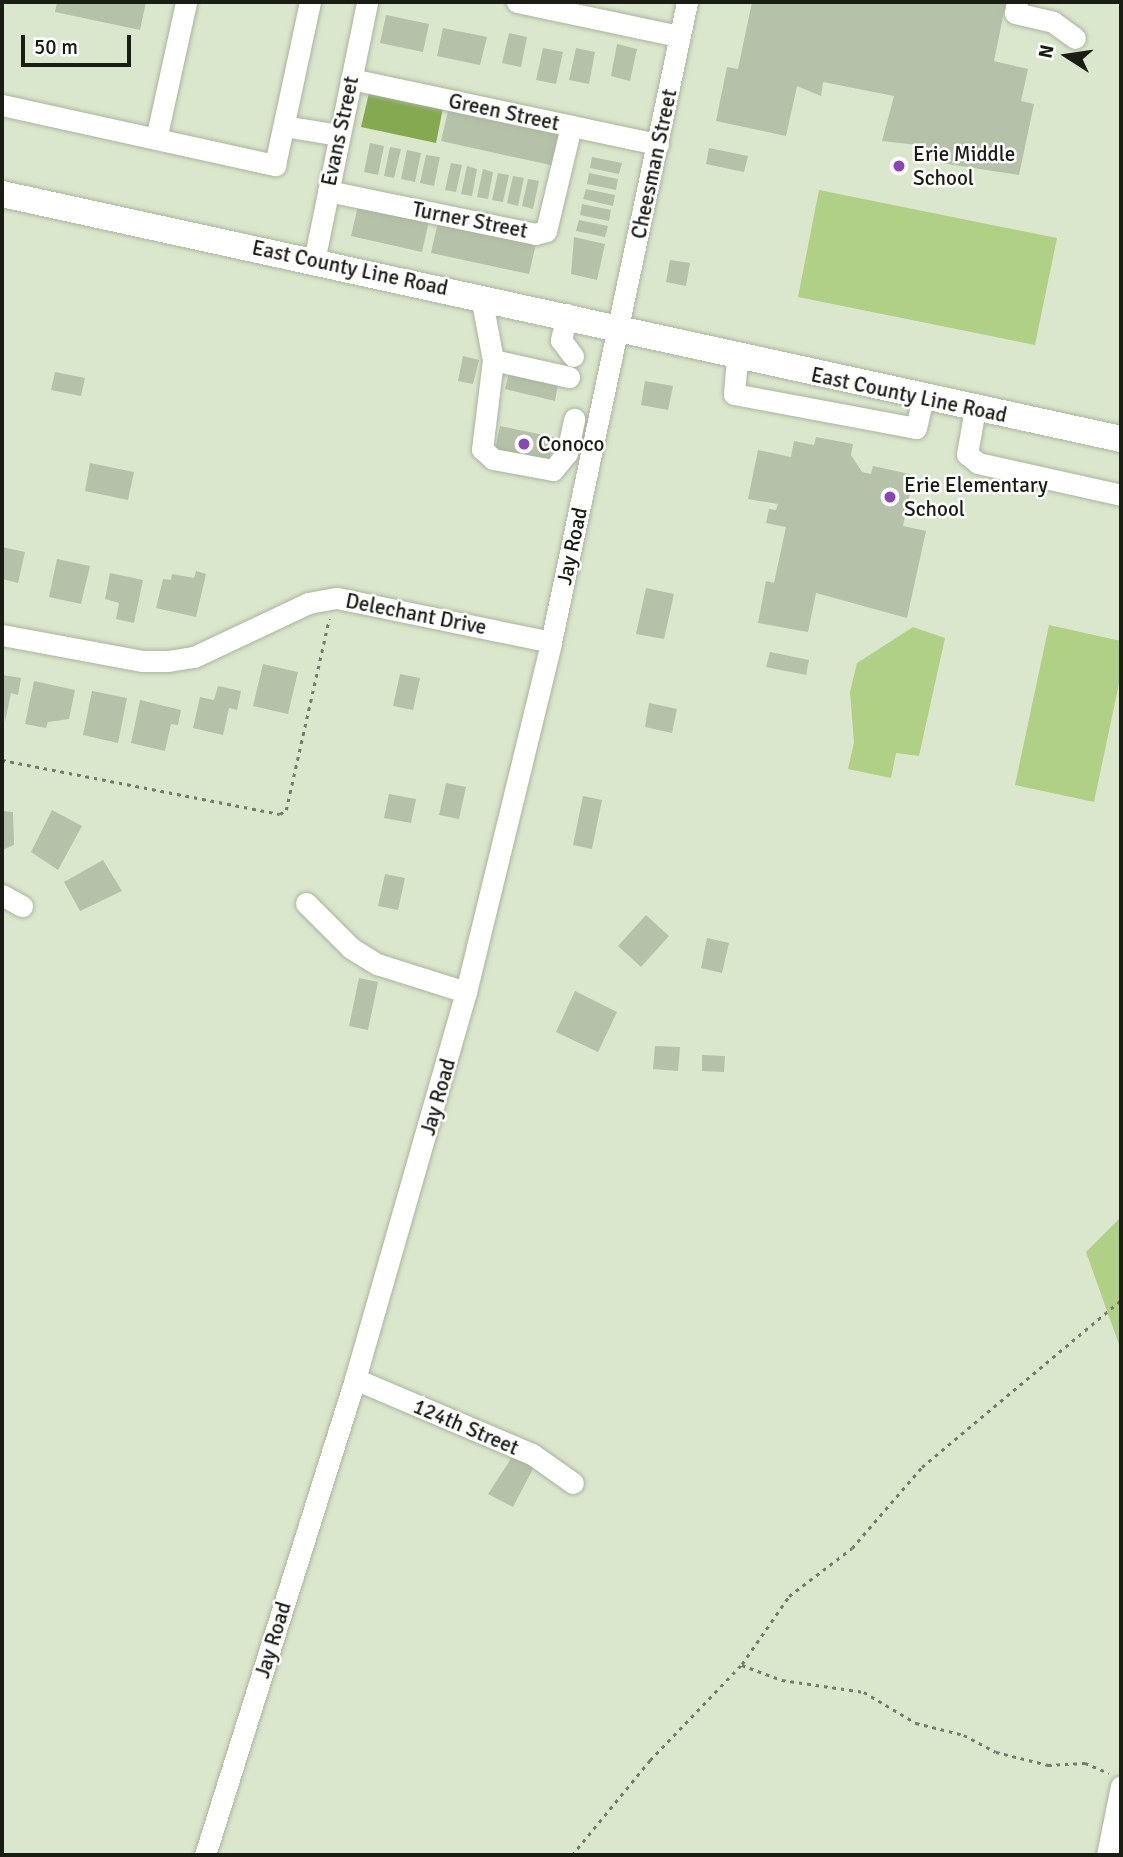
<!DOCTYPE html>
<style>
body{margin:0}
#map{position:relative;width:1123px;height:1857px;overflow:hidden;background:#dbe7cd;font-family:Signika,sans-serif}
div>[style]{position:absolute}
.green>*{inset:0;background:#afd085}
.water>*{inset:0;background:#84a950}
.building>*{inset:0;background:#b5c1a8}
.path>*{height:2.5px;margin-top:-1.25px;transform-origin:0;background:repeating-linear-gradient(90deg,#747b6a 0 3.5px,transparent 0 8.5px)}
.roads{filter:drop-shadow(0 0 2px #a9b59c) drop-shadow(0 0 2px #a9b59c)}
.minor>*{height:21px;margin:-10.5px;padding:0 10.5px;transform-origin:10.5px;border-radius:10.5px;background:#fff}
.major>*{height:26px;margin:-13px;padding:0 13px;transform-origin:13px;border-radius:13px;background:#fff}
.dots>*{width:19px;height:19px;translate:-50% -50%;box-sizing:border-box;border:4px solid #fff;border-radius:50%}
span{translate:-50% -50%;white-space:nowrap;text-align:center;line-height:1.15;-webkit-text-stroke:5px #fff;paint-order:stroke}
.street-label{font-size:21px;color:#191d14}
.poi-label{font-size:21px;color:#191d14}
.left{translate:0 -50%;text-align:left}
.frame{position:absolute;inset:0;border:4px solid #191d14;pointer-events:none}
.north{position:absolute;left:1032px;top:21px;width:70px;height:70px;-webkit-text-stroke:5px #fff;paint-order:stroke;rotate:282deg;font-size:19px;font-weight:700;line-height:28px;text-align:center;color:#191d14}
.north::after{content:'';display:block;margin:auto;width:24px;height:32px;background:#191d14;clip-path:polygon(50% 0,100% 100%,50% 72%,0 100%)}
.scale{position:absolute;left:21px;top:35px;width:110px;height:32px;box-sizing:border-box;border:4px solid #191d14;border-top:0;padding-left:9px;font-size:21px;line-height:24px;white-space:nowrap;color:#191d14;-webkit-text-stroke:5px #fff;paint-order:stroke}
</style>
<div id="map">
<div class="green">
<i style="clip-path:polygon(819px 190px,1057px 238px,1035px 345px,798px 297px)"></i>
<i style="clip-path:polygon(1049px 625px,1121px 641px,1121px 674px,1094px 802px,1015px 785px)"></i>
<i style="clip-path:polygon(913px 627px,945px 638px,919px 756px,896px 753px,891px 778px,848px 769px,854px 742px,850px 692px,857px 663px)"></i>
<i style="clip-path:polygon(1121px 1217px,1121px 1350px,1086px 1252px)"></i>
</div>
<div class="water">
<i style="clip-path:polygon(369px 93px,443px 108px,436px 143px,361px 127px)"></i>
</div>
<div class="building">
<i style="clip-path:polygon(57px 2px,146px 2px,140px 30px,55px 12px)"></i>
<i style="clip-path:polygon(752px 2px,1006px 2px,994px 61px,1028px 69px,1021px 101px,1034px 104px,1019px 175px,914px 159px,917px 145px,882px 141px,894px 96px,823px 82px,821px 96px,797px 86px,786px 136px,716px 121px,727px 67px,738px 69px)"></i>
<i style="clip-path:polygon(386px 15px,429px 24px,423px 52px,380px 43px)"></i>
<i style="clip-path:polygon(443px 28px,487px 37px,480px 65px,437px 56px)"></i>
<i style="clip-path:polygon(509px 33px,527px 37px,521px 67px,502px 63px)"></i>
<i style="clip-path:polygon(617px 44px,637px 49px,630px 81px,611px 76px)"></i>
<i style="clip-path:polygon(543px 48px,563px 52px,556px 84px,536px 80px)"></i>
<i style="clip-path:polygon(576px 48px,595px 52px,589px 84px,569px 80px)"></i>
<i style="clip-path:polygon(448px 111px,561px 135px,555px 166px,441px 141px)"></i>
<i style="clip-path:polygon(370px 143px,384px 146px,378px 175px,364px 172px)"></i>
<i style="clip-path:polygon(390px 147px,401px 149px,394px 178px,384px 176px)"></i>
<i style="clip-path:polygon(709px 148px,748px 156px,744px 172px,706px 164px)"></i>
<i style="clip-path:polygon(407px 150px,421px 153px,415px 182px,401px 179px)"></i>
<i style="clip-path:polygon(426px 155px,440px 157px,434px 186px,420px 183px)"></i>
<i style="clip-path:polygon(592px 157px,622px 163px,619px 174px,590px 168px)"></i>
<i style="clip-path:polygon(451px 163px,462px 165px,456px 192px,445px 190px)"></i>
<i style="clip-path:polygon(467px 166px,477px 169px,472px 196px,461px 194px)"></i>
<i style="clip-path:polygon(483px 169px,493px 172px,488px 199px,477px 197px)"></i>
<i style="clip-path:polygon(498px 173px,509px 175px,503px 202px,492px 200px)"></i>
<i style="clip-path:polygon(589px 173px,618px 179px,616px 190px,587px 184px)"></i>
<i style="clip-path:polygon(513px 176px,524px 178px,518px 206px,507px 203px)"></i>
<i style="clip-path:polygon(528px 179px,539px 181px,533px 209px,522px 206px)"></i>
<i style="clip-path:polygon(586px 189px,615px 195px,613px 206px,583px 199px)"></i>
<i style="clip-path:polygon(582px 204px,611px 210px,609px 221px,580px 215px)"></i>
<i style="clip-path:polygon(358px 206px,429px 221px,422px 252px,351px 236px)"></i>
<i style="clip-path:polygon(579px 220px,608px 226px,605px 237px,576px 231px)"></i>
<i style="clip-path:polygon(438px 222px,536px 244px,529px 274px,431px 253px)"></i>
<i style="clip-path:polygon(574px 237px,605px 244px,597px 280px,571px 274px)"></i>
<i style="clip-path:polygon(670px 260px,690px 263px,686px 286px,666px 282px)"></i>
<i style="clip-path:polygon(463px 356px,479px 360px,473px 384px,458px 381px)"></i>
<i style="clip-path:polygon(55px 372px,85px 378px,81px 396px,51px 390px)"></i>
<i style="clip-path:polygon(509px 373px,558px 384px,555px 401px,505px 389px)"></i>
<i style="clip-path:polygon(645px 381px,673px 386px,668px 410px,641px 405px)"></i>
<i style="clip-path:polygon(500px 426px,554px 437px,549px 462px,495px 450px)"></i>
<i style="clip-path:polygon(816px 437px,853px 444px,851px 455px,862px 472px,871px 474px,873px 466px,914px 475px,903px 526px,926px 531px,907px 618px,816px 593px,808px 632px,758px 623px,766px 581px,774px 583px,786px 527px,766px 523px,769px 509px,776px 510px,778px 504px,748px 499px,758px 450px,791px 457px,794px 441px,814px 445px)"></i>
<i style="clip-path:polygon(90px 463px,134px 472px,128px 500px,85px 491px)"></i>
<i style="clip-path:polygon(2px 547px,25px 552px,18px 583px,2px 579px)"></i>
<i style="clip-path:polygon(57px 559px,90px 566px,81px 604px,49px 597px)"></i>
<i style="clip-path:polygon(196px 571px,206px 574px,196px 617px,156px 608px,163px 579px,171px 580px,172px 574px,194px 578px)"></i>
<i style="clip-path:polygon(110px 573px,143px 580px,134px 623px,116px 619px,119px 603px,105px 599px)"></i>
<i style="clip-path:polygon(646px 588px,674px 594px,664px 639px,636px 634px)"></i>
<i style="clip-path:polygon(770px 652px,809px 660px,806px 675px,766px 667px)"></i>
<i style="clip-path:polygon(263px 664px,298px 672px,288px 714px,253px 706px)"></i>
<i style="clip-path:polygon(400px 674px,420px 678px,413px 710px,393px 706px)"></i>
<i style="clip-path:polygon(2px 675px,21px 678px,18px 695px,11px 693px,5px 722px)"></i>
<i style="clip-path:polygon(34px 681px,75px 690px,69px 719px,48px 722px,46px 728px,25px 724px)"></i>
<i style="clip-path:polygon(218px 686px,241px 691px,237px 710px,229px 708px,223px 735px,193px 728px,200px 697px,214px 700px)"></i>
<i style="clip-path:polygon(92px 691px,127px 698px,118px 743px,83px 735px)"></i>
<i style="clip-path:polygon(140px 700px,181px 710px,178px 725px,171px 724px,165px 751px,131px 743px)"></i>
<i style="clip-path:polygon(649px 703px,677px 709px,672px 733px,645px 727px)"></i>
<i style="clip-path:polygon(446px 783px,466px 787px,459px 819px,439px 815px)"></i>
<i style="clip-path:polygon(389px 794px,416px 799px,411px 823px,384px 818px)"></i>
<i style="clip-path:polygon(583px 796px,602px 800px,592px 849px,573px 845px)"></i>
<i style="clip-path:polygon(52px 810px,82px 826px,58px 870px,31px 852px)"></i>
<i style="clip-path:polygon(2px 811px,13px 812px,14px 845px,2px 850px)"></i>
<i style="clip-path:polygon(103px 860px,122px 891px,80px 911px,64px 882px)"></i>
<i style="clip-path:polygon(385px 874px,405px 878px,398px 910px,378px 906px)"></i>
<i style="clip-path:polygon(646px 915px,669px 936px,641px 967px,618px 946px)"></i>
<i style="clip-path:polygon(707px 938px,729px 943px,722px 973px,701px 968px)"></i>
<i style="clip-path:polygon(359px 978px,378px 982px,368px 1030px,349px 1026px)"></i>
<i style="clip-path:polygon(575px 991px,617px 1012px,598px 1052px,556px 1032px)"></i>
<i style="clip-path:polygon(655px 1046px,680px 1047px,678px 1071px,653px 1069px)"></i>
<i style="clip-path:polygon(702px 1055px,725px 1056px,724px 1072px,702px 1071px)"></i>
<i style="clip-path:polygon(514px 1454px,535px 1465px,513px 1507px,488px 1494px)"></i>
</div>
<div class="path">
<i style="left:2px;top:760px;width:283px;rotate:11deg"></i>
<i style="left:280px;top:814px;width:7px;rotate:-34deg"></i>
<i style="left:286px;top:810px;width:196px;rotate:-77.3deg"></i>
<i style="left:742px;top:1665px;width:43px;rotate:20.6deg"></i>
<i style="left:782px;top:1680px;width:83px;rotate:8.3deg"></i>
<i style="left:864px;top:1692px;width:61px;rotate:30.8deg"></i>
<i style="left:916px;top:1723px;width:49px;rotate:14deg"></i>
<i style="left:964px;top:1735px;width:36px;rotate:28deg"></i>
<i style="left:996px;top:1752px;width:54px;rotate:14deg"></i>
<i style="left:1048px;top:1765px;width:37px;rotate:-3deg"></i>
<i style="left:1085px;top:1763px;width:26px;rotate:23deg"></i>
<i style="left:572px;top:1855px;width:123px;rotate:-50.6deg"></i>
<i style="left:650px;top:1760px;width:133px;rotate:-46.2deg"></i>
<i style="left:742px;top:1664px;width:83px;rotate:-55.3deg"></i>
<i style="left:789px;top:1596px;width:79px;rotate:-37.3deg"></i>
<i style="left:852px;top:1548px;width:107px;rotate:-49.2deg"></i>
<i style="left:922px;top:1467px;width:260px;rotate:-40deg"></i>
</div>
<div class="roads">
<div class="minor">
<i style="left:517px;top:2px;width:166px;rotate:11.9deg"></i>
<i style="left:1017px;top:2px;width:11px;rotate:100deg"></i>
<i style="left:1015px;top:13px;width:39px;rotate:13deg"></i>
<i style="left:1053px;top:22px;width:27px;rotate:36deg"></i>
<i style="left:351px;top:79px;width:314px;rotate:12deg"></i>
<i style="left:2px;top:105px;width:280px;rotate:12.4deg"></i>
<i style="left:275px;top:165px;width:167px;rotate:-77.9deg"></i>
<i style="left:284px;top:126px;width:56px;rotate:9.3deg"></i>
<i style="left:156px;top:139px;width:140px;rotate:-77.6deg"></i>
<i style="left:328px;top:191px;width:211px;rotate:11.7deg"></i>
<i style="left:535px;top:234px;width:11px;rotate:-15deg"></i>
<i style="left:546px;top:231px;width:108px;rotate:-76.6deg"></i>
<i style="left:314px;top:261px;width:264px;rotate:-78.4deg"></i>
<i style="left:481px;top:296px;width:65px;rotate:79.4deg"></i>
<i style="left:493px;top:360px;width:90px;rotate:97deg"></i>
<i style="left:482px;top:449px;width:15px;rotate:42deg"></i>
<i style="left:493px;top:459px;width:61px;rotate:10.4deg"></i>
<i style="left:553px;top:470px;width:22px;rotate:-51deg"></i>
<i style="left:567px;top:453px;width:35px;rotate:-78deg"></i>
<i style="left:567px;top:314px;width:27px;rotate:103deg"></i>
<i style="left:561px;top:340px;width:20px;rotate:53deg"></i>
<i style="left:737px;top:359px;width:35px;rotate:95deg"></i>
<i style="left:734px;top:394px;width:185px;rotate:10.6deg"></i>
<i style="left:916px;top:428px;width:31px;rotate:-77deg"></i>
<i style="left:493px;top:360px;width:78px;rotate:12.6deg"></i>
<i style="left:975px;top:409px;width:46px;rotate:100.1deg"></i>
<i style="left:967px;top:454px;width:14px;rotate:39deg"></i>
<i style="left:978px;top:463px;width:147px;rotate:12.6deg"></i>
<i style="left:2px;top:635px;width:142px;rotate:10.5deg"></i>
<i style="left:142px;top:661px;width:26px"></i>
<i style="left:168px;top:661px;width:26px;rotate:-9deg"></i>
<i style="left:194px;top:657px;width:126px;rotate:-25.3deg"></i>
<i style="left:308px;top:603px;width:29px;rotate:-10deg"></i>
<i style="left:337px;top:598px;width:218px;rotate:11.6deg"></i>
<i style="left:2px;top:895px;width:23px;rotate:29deg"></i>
<i style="left:306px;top:903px;width:64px;rotate:45deg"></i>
<i style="left:351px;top:948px;width:31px;rotate:32deg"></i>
<i style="left:377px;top:964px;width:93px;rotate:17.5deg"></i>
<i style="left:355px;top:1379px;width:192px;rotate:23deg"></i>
<i style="left:532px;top:1454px;width:50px;rotate:35.3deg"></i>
<i style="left:205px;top:1855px;width:499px;rotate:-72.5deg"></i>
<i style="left:355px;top:1379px;width:403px;rotate:-74deg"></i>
<i style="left:466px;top:992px;width:360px;rotate:-76.3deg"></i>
<i style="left:551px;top:642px;width:654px;rotate:-78deg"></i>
<i style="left:1107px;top:1855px;width:70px;rotate:-78.5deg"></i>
</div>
<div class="major">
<i style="left:2px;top:194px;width:1146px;rotate:12.35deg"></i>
</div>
</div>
<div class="dots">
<i style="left:899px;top:166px;background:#8946ba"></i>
<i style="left:524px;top:444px;background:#8946ba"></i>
<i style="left:890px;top:497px;background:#8946ba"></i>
</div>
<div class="street-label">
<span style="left:504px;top:112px;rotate:12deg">Green Street</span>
<span style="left:340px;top:131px;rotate:-78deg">Evans Street</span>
<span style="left:654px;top:164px;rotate:-78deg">Cheesman Street</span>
<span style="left:470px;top:220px;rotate:11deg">Turner Street</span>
<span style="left:350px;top:268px;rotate:12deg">East County Line Road</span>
<span style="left:909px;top:395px;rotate:12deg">East County Line Road</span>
<span style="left:572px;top:546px;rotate:-78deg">Jay Road</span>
<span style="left:416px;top:614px;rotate:11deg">Delechant Drive</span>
<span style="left:438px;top:1097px;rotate:-74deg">Jay Road</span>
<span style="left:466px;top:1427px;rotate:23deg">124th Street</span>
<span style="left:273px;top:1640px;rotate:-73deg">Jay Road</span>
</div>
<div class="poi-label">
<span class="left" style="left:913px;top:166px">Erie Middle<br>School</span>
<span class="left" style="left:538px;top:444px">Conoco</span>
<span class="left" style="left:904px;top:497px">Erie Elementary<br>School</span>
</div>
<div class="frame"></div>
<div class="north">N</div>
<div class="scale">50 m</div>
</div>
